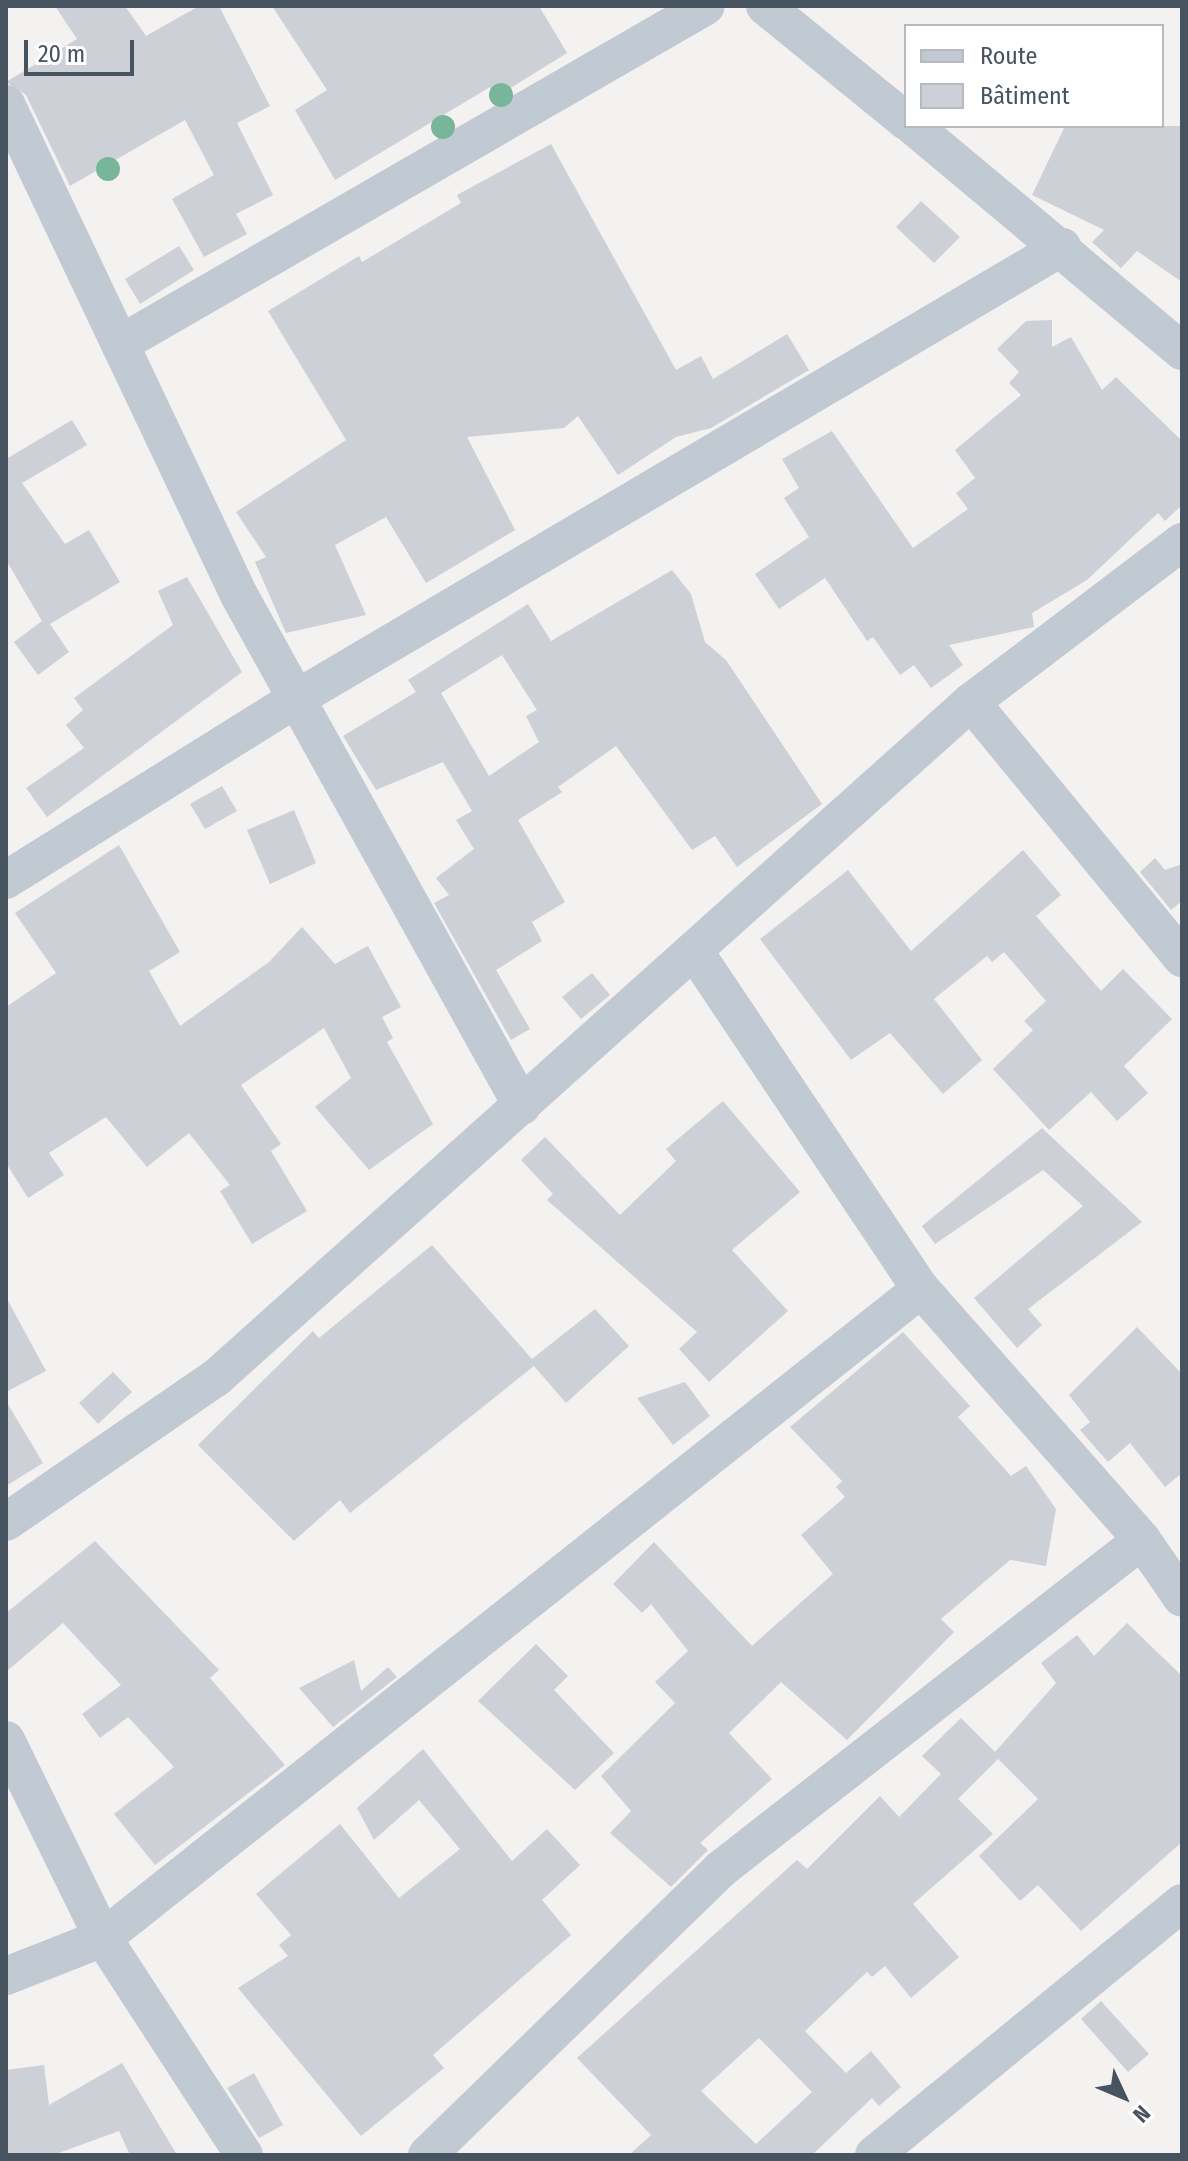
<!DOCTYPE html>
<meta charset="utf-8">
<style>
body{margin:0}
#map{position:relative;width:1188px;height:2161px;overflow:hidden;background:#f4f1f1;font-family:"Fira Sans Condensed",sans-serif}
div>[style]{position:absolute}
.building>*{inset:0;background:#cdd0d6}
.minor>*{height:38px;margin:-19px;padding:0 19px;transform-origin:19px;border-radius:19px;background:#c1cad3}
.trees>*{width:24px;height:24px;margin:-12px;border-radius:50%;background:#78b69b}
span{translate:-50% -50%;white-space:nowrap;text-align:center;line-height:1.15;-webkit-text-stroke:6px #fff;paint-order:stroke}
.frame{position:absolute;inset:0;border:8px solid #485360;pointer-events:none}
.legend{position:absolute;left:904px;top:24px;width:260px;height:104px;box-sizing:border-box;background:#fff;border:2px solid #b6babf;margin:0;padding:10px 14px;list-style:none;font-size:24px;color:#485360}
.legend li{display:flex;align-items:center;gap:16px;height:40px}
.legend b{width:40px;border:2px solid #b6babf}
.north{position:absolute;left:1084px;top:2057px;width:80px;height:80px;-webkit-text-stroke:6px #fff;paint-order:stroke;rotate:134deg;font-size:22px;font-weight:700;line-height:32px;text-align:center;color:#485360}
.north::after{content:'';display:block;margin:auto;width:28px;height:36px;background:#485360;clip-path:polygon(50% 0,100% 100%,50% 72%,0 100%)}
.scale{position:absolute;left:24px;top:40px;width:110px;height:36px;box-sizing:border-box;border:4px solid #485360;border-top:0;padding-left:10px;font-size:24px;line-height:28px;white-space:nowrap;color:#485360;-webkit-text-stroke:6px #fff;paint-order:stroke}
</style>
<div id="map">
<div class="building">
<i style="clip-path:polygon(55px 6px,125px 6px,146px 36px,199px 6px,219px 6px,270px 106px,237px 123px,273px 195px,236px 214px,247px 234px,204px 257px,172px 199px,214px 175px,185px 120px,70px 186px,26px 95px,6px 82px,77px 39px)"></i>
<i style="clip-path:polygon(272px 6px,539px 6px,567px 53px,496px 97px,490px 87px,335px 180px,295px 110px,327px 90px)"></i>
<i style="clip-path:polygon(1065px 126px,1182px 126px,1182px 282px,1137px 251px,1121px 268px,1092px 242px,1104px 230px,1032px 195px)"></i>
<i style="clip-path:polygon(551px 144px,676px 370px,701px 356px,713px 379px,787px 334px,809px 370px,711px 428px,676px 437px,618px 475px,578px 416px,564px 428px,467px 437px,515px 530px,426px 583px,386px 517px,335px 545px,366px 615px,286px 633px,255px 562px,266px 557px,236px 512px,346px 440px,268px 311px,359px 256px,362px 262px,461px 203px,457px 195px)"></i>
<i style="clip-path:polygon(921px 201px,960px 237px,934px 263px,896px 227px)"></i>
<i style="clip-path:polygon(179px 246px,194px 270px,140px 304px,125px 279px)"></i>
<i style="clip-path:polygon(1052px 320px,1052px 347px,1071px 337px,1102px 390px,1116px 377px,1182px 441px,1182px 505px,1165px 521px,1158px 513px,1087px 580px,1032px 613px,1034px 627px,949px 645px,963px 665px,931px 688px,914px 665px,900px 675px,873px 637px,867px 641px,825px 578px,779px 609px,755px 574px,809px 537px,784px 498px,799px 488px,782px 459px,832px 431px,913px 548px,968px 509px,956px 493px,975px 478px,955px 450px,1021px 395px,1009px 383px,1019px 372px,997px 349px,1026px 321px)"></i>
<i style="clip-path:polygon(72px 420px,87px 445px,22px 483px,65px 544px,89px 530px,120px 582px,50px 624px,69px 652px,38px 675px,14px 642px,42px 621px,6px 560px,6px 459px)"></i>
<i style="clip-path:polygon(evenodd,672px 570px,691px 594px,705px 642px,726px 660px,822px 804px,737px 867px,715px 836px,692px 850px,616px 746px,558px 787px,562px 792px,518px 820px,565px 902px,532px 922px,542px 941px,496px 970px,530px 1029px,511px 1040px,434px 903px,449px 895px,436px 878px,474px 849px,456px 820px,472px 811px,443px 762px,376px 790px,343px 736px,416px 692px,408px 680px,528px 604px,551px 641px,672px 570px,502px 655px,537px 710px,526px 716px,539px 742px,489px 776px,441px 693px,502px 655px)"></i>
<i style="clip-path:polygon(187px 577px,242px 672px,47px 817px,26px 788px,84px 748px,66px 725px,83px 710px,74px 698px,173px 625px,158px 591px)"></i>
<i style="clip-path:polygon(222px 786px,237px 811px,205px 829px,190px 804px)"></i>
<i style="clip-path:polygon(294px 810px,316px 863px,270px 884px,247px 830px)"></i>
<i style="clip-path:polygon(119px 845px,180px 952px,149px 971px,180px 1026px,269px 962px,302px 927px,335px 964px,368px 946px,401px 1007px,382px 1017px,393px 1038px,387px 1042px,433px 1124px,369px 1170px,315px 1107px,351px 1078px,324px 1028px,241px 1085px,281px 1144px,271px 1151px,307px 1211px,252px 1244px,220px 1191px,230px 1185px,189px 1133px,147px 1167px,106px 1117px,49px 1153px,64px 1175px,28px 1198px,6px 1163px,6px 1007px,56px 973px,15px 913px)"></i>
<i style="clip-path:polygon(1023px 850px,1061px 895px,1036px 916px,1101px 991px,1123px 969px,1172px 1019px,1124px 1066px,1148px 1093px,1117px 1121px,1091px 1092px,1049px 1130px,993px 1069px,1033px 1030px,1024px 1021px,1046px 1001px,1004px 952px,992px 962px,987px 956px,934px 999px,982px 1060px,943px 1094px,890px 1033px,851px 1060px,760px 939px,848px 870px,911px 951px)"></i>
<i style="clip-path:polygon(1155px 858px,1165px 870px,1182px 864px,1182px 901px,1171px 910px,1140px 872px)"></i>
<i style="clip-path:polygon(592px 973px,610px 995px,581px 1019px,562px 997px)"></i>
<i style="clip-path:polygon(723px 1101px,800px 1192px,732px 1250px,788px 1311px,709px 1382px,679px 1349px,697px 1332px,547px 1200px,553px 1194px,521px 1160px,545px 1137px,620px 1215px,676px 1161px,666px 1149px)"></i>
<i style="clip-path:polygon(1042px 1128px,1142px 1222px,1028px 1309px,1042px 1325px,1017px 1348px,974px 1298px,1083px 1206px,1043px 1170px,935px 1244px,922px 1226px)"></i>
<i style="clip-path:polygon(432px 1245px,532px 1359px,595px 1309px,629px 1346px,566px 1403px,534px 1366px,350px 1513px,340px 1500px,294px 1541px,198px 1445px,313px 1331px,319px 1338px)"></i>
<i style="clip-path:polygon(6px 1297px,46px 1371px,6px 1392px)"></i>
<i style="clip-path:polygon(1137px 1327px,1182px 1374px,1182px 1473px,1165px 1487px,1130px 1443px,1108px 1462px,1080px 1430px,1090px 1422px,1069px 1395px)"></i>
<i style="clip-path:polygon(903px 1332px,970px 1406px,958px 1417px,1011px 1476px,1026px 1466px,1056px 1509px,1046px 1566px,1010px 1560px,941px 1619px,954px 1632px,847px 1740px,781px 1682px,729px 1733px,772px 1779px,700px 1843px,708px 1850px,671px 1887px,610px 1833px,631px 1811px,601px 1776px,675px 1703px,655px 1682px,688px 1651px,651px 1604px,642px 1613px,613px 1584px,654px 1542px,752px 1646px,833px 1574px,801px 1535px,845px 1497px,836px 1487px,842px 1481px,790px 1427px)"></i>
<i style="clip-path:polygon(113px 1372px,132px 1392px,98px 1424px,79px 1403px)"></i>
<i style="clip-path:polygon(685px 1382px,710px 1416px,673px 1445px,637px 1398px)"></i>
<i style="clip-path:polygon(6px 1401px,43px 1463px,6px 1486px)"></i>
<i style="clip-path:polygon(95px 1541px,219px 1670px,210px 1678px,285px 1765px,155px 1865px,114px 1814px,174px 1767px,128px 1717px,100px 1738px,82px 1714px,121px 1685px,63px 1623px,6px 1672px,6px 1613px)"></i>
<i style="clip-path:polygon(evenodd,1127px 1623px,1182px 1676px,1182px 1842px,1081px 1931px,1038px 1885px,1020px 1901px,979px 1856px,1038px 1799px,998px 1759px,958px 1799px,993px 1834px,913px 1904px,959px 1957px,911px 1998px,885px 1966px,872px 1977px,867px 1972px,805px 2031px,846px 2073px,871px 2051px,901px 2087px,879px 2106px,872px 2098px,812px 2155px,629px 2155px,651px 2135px,577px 2058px,797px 1860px,807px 1869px,880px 1796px,899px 1817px,941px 1774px,922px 1756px,961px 1718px,995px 1752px,1056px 1683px,1041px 1663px,1077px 1635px,1094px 1656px,1127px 1623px,759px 2038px,812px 2092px,756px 2144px,701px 2091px,759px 2038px)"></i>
<i style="clip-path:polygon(536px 1644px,568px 1676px,554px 1690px,614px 1753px,575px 1790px,478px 1701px)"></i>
<i style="clip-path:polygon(354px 1660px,361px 1691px,388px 1667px,397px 1677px,333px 1727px,299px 1688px)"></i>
<i style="clip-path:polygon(423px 1749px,512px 1861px,547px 1829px,580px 1865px,542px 1900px,571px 1935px,433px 2055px,444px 2068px,361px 2136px,238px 1988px,288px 1956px,279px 1945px,291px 1935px,256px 1894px,340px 1824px,399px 1898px,460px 1849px,419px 1800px,374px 1840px,357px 1808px)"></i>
<i style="clip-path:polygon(1101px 2001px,1149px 2054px,1128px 2072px,1081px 2019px)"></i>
<i style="clip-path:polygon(122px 2063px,177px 2155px,130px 2155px,119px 2131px,53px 2155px,6px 2155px,6px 2070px,44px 2065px,49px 2105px)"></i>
<i style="clip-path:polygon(254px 2073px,283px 2125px,259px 2138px,227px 2088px)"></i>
</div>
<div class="minor">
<i style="left:765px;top:6px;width:182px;rotate:39.2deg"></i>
<i style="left:6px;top:104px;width:543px;rotate:64.61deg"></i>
<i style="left:239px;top:595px;width:584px;rotate:61.02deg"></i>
<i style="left:913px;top:126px;width:351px;rotate:39.9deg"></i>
<i style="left:120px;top:344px;width:676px;rotate:-29.98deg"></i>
<i style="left:971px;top:702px;width:332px;rotate:50.5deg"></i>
<i style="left:6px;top:880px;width:340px;rotate:-32deg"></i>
<i style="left:294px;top:700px;width:892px;rotate:-30.53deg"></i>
<i style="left:697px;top:955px;width:402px;rotate:56.2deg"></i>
<i style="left:921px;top:1289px;width:334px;rotate:48.6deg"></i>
<i style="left:1142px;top:1540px;width:70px;rotate:55.4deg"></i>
<i style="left:6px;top:1522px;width:256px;rotate:-34.5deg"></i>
<i style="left:217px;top:1377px;width:1012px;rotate:-41.84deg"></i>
<i style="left:971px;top:702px;width:265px;rotate:-37.2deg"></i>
<i style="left:6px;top:1740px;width:220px;rotate:63.9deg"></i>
<i style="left:103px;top:1938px;width:259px;rotate:57deg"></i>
<i style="left:6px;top:1976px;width:104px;rotate:-21.4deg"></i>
<i style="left:103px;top:1938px;width:1044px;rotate:-38.43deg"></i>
<i style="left:427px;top:2155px;width:410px;rotate:-44.2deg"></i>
<i style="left:721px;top:1869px;width:534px;rotate:-38.01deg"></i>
<i style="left:874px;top:2155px;width:398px;rotate:-39.3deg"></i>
</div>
<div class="trees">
<i style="left:501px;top:95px"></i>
<i style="left:443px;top:127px"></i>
<i style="left:108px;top:169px"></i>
</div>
<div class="frame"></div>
<ul class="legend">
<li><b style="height:10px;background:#c1cad3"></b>Route</li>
<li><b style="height:22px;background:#cdd0d6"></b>Bâtiment</li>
</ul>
<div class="north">N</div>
<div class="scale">20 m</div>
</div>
